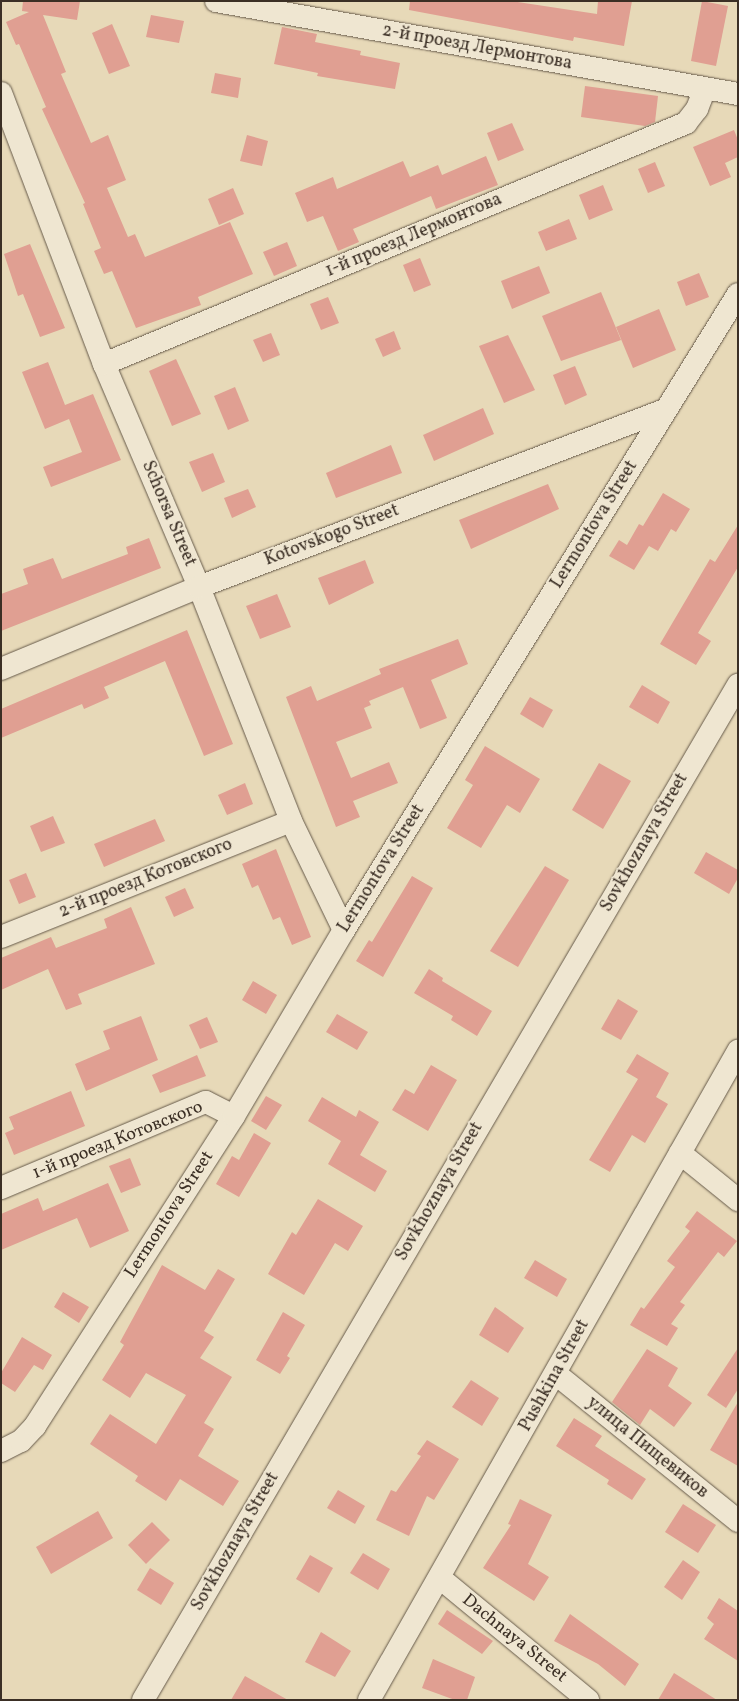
<!DOCTYPE html>
<meta charset="utf-8">
<style>
body{margin:0}
#map{position:relative;width:739px;height:1701px;overflow:hidden;background:#e7d9b8;font-family:Vollkorn,serif}
div>[style]{position:absolute}
.building>*{inset:0;background:#e09f92}
.roads{filter:drop-shadow(0 0 1px #665a4a) drop-shadow(0 0 1px #665a4a)}
.minor>*{height:22px;margin:-11px;padding:0 11px;transform-origin:11px;border-radius:11px;background:#efe6d1}
span{translate:-50% -50%;white-space:nowrap;text-align:center;line-height:1.15;-webkit-text-stroke:4px #efe6d1;paint-order:stroke}
.street-label{font-size:18px;color:#3b2f25}
.frame{position:absolute;inset:0;border:2px solid #3b2f25;pointer-events:none}
</style>
<div id="map">
<div class="building">
<i style="clip-path:polygon(23px 1px,80px 1px,77px 20px,43px 15px,66px 72px,61px 74px,91px 143px,108px 135px,126px 180px,107px 188px,128px 237px,135px 234px,145px 257px,230px 222px,253px 274px,198px 297px,201px 305px,136px 328px,112px 271px,104px 274px,94px 251px,101px 248px,83px 204px,85px 203px,42px 109px,46px 107px,19px 44px,16px 45px,6px 22px,29px 12px,22px 11px)"></i>
<i style="clip-path:polygon(410px 1px,511px 1px,597px 14px,598px 1px,632px 1px,624px 46px,574px 37px,573px 41px,409px 10px)"></i>
<i style="clip-path:polygon(702px 1px,728px 6px,716px 66px,691px 61px)"></i>
<i style="clip-path:polygon(151px 15px,184px 21px,179px 43px,146px 37px)"></i>
<i style="clip-path:polygon(112px 24px,130px 66px,109px 74px,92px 33px)"></i>
<i style="clip-path:polygon(282px 27px,317px 34px,315px 42px,361px 51px,360px 55px,400px 63px,395px 89px,317px 76px,318px 73px,274px 64px)"></i>
<i style="clip-path:polygon(215px 73px,241px 78px,238px 98px,211px 93px)"></i>
<i style="clip-path:polygon(585px 86px,658px 96px,655px 122px,645px 126px,581px 117px)"></i>
<i style="clip-path:polygon(512px 123px,524px 150px,498px 161px,487px 133px)"></i>
<i style="clip-path:polygon(734px 130px,738px 140px,738px 157px,725px 163px,731px 177px,710px 186px,693px 147px)"></i>
<i style="clip-path:polygon(247px 135px,268px 141px,262px 166px,240px 161px)"></i>
<i style="clip-path:polygon(486px 156px,498px 185px,436px 209px,431px 196px,353px 229px,359px 242px,338px 251px,323px 216px,307px 222px,295px 193px,333px 177px,337px 189px,403px 161px,410px 177px,438px 165px,442px 175px)"></i>
<i style="clip-path:polygon(655px 162px,665px 186px,648px 193px,638px 169px)"></i>
<i style="clip-path:polygon(603px 185px,613px 210px,589px 220px,579px 195px)"></i>
<i style="clip-path:polygon(233px 188px,244px 214px,219px 225px,208px 199px)"></i>
<i style="clip-path:polygon(569px 219px,577px 239px,546px 251px,538px 232px)"></i>
<i style="clip-path:polygon(287px 242px,297px 266px,274px 276px,263px 252px)"></i>
<i style="clip-path:polygon(30px 244px,65px 328px,40px 337px,23px 294px,18px 296px,4px 254px)"></i>
<i style="clip-path:polygon(420px 258px,431px 285px,414px 292px,403px 265px)"></i>
<i style="clip-path:polygon(539px 266px,550px 293px,512px 309px,501px 281px)"></i>
<i style="clip-path:polygon(699px 273px,709px 297px,686px 306px,677px 282px)"></i>
<i style="clip-path:polygon(601px 292px,621px 340px,561px 361px,542px 316px)"></i>
<i style="clip-path:polygon(328px 297px,339px 323px,321px 330px,310px 304px)"></i>
<i style="clip-path:polygon(659px 309px,676px 350px,633px 368px,616px 327px)"></i>
<i style="clip-path:polygon(394px 331px,401px 349px,383px 357px,375px 339px)"></i>
<i style="clip-path:polygon(271px 333px,280px 355px,263px 362px,253px 340px)"></i>
<i style="clip-path:polygon(508px 335px,535px 390px,504px 403px,479px 346px)"></i>
<i style="clip-path:polygon(176px 359px,201px 414px,172px 426px,149px 371px)"></i>
<i style="clip-path:polygon(48px 362px,65px 405px,93px 394px,121px 460px,51px 487px,43px 467px,82px 452px,69px 419px,45px 429px,22px 372px)"></i>
<i style="clip-path:polygon(575px 366px,587px 395px,565px 405px,553px 375px)"></i>
<i style="clip-path:polygon(235px 387px,249px 421px,228px 430px,214px 396px)"></i>
<i style="clip-path:polygon(483px 408px,494px 434px,434px 461px,423px 435px)"></i>
<i style="clip-path:polygon(391px 445px,402px 473px,336px 498px,326px 473px)"></i>
<i style="clip-path:polygon(213px 453px,225px 482px,202px 492px,189px 462px)"></i>
<i style="clip-path:polygon(548px 484px,559px 509px,471px 549px,459px 520px)"></i>
<i style="clip-path:polygon(248px 489px,256px 507px,232px 518px,224px 498px)"></i>
<i style="clip-path:polygon(663px 493px,690px 509px,676px 532px,671px 529px,658px 551px,649px 546px,634px 570px,609px 556px,619px 540px,627px 545px,639px 524px,643px 526px)"></i>
<i style="clip-path:polygon(738px 525px,738px 567px,698px 633px,711px 641px,696px 665px,660px 644px,710px 559px,715px 562px)"></i>
<i style="clip-path:polygon(149px 538px,161px 568px,1px 631px,1px 594px,28px 584px,23px 569px,53px 558px,62px 579px,128px 554px,126px 547px)"></i>
<i style="clip-path:polygon(365px 560px,374px 583px,329px 605px,318px 578px)"></i>
<i style="clip-path:polygon(277px 594px,291px 627px,260px 639px,246px 606px)"></i>
<i style="clip-path:polygon(187px 630px,233px 744px,204px 756px,165px 661px,104px 687px,109px 698px,84px 709px,82px 704px,1px 738px,1px 709px)"></i>
<i style="clip-path:polygon(458px 639px,468px 664px,431px 680px,447px 718px,420px 729px,403px 687px,369px 701px,371px 705px,364px 708px,372px 728px,336px 742px,351px 778px,389px 762px,398px 783px,353px 801px,360px 817px,336px 827px,286px 697px,311px 686px,317px 701px,381px 674px,379px 669px)"></i>
<i style="clip-path:polygon(642px 685px,670px 702px,658px 724px,629px 707px)"></i>
<i style="clip-path:polygon(530px 697px,553px 710px,543px 728px,520px 714px)"></i>
<i style="clip-path:polygon(485px 746px,540px 779px,520px 813px,507px 805px,481px 848px,447px 828px,473px 785px,465px 780px)"></i>
<i style="clip-path:polygon(599px 763px,631px 781px,603px 829px,572px 810px)"></i>
<i style="clip-path:polygon(245px 783px,253px 804px,227px 815px,218px 795px)"></i>
<i style="clip-path:polygon(53px 816px,65px 843px,41px 852px,30px 826px)"></i>
<i style="clip-path:polygon(155px 819px,165px 841px,104px 867px,94px 844px)"></i>
<i style="clip-path:polygon(276px 849px,311px 937px,292px 945px,280px 917px,273px 920px,258px 885px,252px 888px,242px 864px)"></i>
<i style="clip-path:polygon(706px 852px,738px 870px,738px 878px,729px 894px,694px 873px)"></i>
<i style="clip-path:polygon(545px 866px,569px 880px,518px 967px,490px 951px)"></i>
<i style="clip-path:polygon(26px 873px,36px 897px,19px 904px,9px 880px)"></i>
<i style="clip-path:polygon(412px 876px,433px 888px,383px 977px,356px 961px,369px 940px,372px 942px)"></i>
<i style="clip-path:polygon(185px 888px,194px 908px,174px 917px,165px 897px)"></i>
<i style="clip-path:polygon(131px 907px,155px 964px,78px 994px,82px 1004px,66px 1010px,48px 969px,1px 990px,1px 958px,51px 937px,56px 948px,107px 928px,104px 919px)"></i>
<i style="clip-path:polygon(429px 969px,443px 978px,442px 981px,492px 1011px,477px 1036px,451px 1020px,453px 1016px,414px 993px)"></i>
<i style="clip-path:polygon(253px 981px,277px 995px,266px 1014px,242px 1000px)"></i>
<i style="clip-path:polygon(618px 999px,638px 1011px,621px 1040px,601px 1029px)"></i>
<i style="clip-path:polygon(337px 1014px,368px 1032px,357px 1050px,326px 1032px)"></i>
<i style="clip-path:polygon(141px 1016px,158px 1060px,86px 1091px,75px 1064px,110px 1049px,103px 1031px)"></i>
<i style="clip-path:polygon(207px 1017px,218px 1042px,200px 1049px,189px 1025px)"></i>
<i style="clip-path:polygon(637px 1054px,669px 1073px,656px 1097px,668px 1104px,645px 1143px,632px 1135px,610px 1172px,589px 1160px,638px 1079px,626px 1072px)"></i>
<i style="clip-path:polygon(197px 1055px,206px 1076px,160px 1093px,152px 1075px)"></i>
<i style="clip-path:polygon(431px 1065px,457px 1080px,428px 1131px,392px 1110px,405px 1089px,414px 1094px)"></i>
<i style="clip-path:polygon(71px 1091px,85px 1126px,14px 1155px,5px 1133px,14px 1129px,9px 1117px)"></i>
<i style="clip-path:polygon(266px 1096px,282px 1105px,266px 1130px,251px 1121px)"></i>
<i style="clip-path:polygon(322px 1097px,356px 1117px,359px 1110px,379px 1122px,360px 1155px,387px 1171px,375px 1192px,328px 1164px,341px 1141px,308px 1121px)"></i>
<i style="clip-path:polygon(254px 1133px,271px 1143px,239px 1197px,216px 1184px,232px 1156px,239px 1160px)"></i>
<i style="clip-path:polygon(130px 1158px,141px 1185px,121px 1193px,109px 1166px)"></i>
<i style="clip-path:polygon(108px 1183px,129px 1231px,90px 1248px,77px 1218px,1px 1250px,1px 1214px,38px 1198px,43px 1211px)"></i>
<i style="clip-path:polygon(318px 1199px,363px 1226px,348px 1251px,335px 1243px,304px 1295px,268px 1274px,292px 1232px,296px 1235px)"></i>
<i style="clip-path:polygon(697px 1211px,737px 1241px,724px 1257px,718px 1252px,680px 1302px,685px 1305px,671px 1324px,678px 1328px,667px 1346px,630px 1325px,641px 1307px,644px 1309px,675px 1267px,667px 1261px,690px 1231px,685px 1227px)"></i>
<i style="clip-path:polygon(535px 1260px,567px 1279px,557px 1297px,524px 1278px)"></i>
<i style="clip-path:polygon(162px 1265px,205px 1290px,218px 1269px,235px 1279px,204px 1331px,214px 1337px,200px 1358px,232px 1377px,204px 1423px,214px 1429px,198px 1456px,239px 1481px,223px 1506px,180px 1479px,166px 1501px,135px 1481px,138px 1476px,90px 1444px,110px 1414px,156px 1444px,186px 1395px,146px 1373px,130px 1398px,102px 1380px,124px 1345px,120px 1342px)"></i>
<i style="clip-path:polygon(63px 1292px,89px 1307px,79px 1323px,54px 1307px)"></i>
<i style="clip-path:polygon(495px 1307px,524px 1328px,508px 1353px,479px 1335px)"></i>
<i style="clip-path:polygon(283px 1312px,305px 1325px,287px 1356px,290px 1358px,280px 1374px,256px 1360px)"></i>
<i style="clip-path:polygon(22px 1337px,52px 1355px,43px 1370px,34px 1365px,15px 1392px,1px 1383px,1px 1373px)"></i>
<i style="clip-path:polygon(738px 1348px,738px 1389px,726px 1408px,707px 1395px)"></i>
<i style="clip-path:polygon(647px 1349px,678px 1368px,668px 1386px,692px 1403px,674px 1427px,650px 1409px,640px 1425px,612px 1402px)"></i>
<i style="clip-path:polygon(471px 1380px,499px 1398px,482px 1426px,452px 1407px)"></i>
<i style="clip-path:polygon(738px 1402px,738px 1466px,710px 1450px)"></i>
<i style="clip-path:polygon(574px 1418px,602px 1436px,595px 1446px,646px 1479px,632px 1500px,607px 1484px,609px 1480px,556px 1446px)"></i>
<i style="clip-path:polygon(427px 1440px,459px 1459px,434px 1500px,427px 1496px,409px 1536px,376px 1520px,391px 1490px,396px 1492px,421px 1456px,417px 1454px)"></i>
<i style="clip-path:polygon(338px 1490px,365px 1506px,355px 1524px,327px 1508px)"></i>
<i style="clip-path:polygon(520px 1499px,552px 1515px,528px 1564px,549px 1577px,534px 1601px,483px 1568px,511px 1525px,508px 1524px)"></i>
<i style="clip-path:polygon(683px 1504px,716px 1525px,698px 1553px,665px 1532px)"></i>
<i style="clip-path:polygon(98px 1511px,113px 1538px,51px 1574px,36px 1547px)"></i>
<i style="clip-path:polygon(152px 1522px,170px 1540px,146px 1564px,128px 1545px)"></i>
<i style="clip-path:polygon(363px 1553px,390px 1569px,378px 1590px,350px 1573px)"></i>
<i style="clip-path:polygon(310px 1555px,333px 1568px,319px 1593px,296px 1579px)"></i>
<i style="clip-path:polygon(683px 1560px,700px 1572px,682px 1600px,664px 1587px)"></i>
<i style="clip-path:polygon(150px 1568px,174px 1583px,161px 1605px,137px 1590px)"></i>
<i style="clip-path:polygon(719px 1598px,738px 1611px,738px 1661px,704px 1639px,714px 1624px,707px 1618px)"></i>
<i style="clip-path:polygon(447px 1610px,493px 1641px,482px 1654px,438px 1624px)"></i>
<i style="clip-path:polygon(570px 1614px,639px 1664px,625px 1686px,598px 1664px,554px 1641px)"></i>
<i style="clip-path:polygon(321px 1632px,351px 1651px,335px 1677px,305px 1662px)"></i>
<i style="clip-path:polygon(433px 1659px,475px 1677px,467px 1700px,455px 1700px,422px 1688px)"></i>
<i style="clip-path:polygon(674px 1673px,717px 1700px,658px 1700px)"></i>
<i style="clip-path:polygon(245px 1676px,288px 1700px,231px 1700px)"></i>
</div>
<div class="roads">
<div class="minor">
<i style="left:216px;top:1px;width:530px;rotate:10.1deg"></i>
<i style="left:1px;top:93px;width:290px;rotate:69.2deg"></i>
<i style="left:104px;top:364px;width:242px;rotate:66.9deg"></i>
<i style="left:199px;top:587px;width:251px;rotate:68.5deg"></i>
<i style="left:291px;top:821px;width:121px;rotate:64.1deg"></i>
<i style="left:104px;top:364px;width:630px;rotate:-22.49deg"></i>
<i style="left:686px;top:123px;width:18px;rotate:-52deg"></i>
<i style="left:697px;top:109px;width:22px;rotate:-69deg"></i>
<i style="left:1px;top:669px;width:214px;rotate:-22.5deg"></i>
<i style="left:199px;top:587px;width:498px;rotate:-20.8deg"></i>
<i style="left:1px;top:937px;width:312px;rotate:-21.8deg"></i>
<i style="left:680px;top:1153px;width:75px;rotate:39deg"></i>
<i style="left:1px;top:1188px;width:222px;rotate:-22.8deg"></i>
<i style="left:206px;top:1102px;width:31px;rotate:27deg"></i>
<i style="left:556px;top:1374px;width:234px;rotate:38.9deg"></i>
<i style="left:1px;top:1451px;width:22px;rotate:-27deg"></i>
<i style="left:21px;top:1441px;width:21px;rotate:-47deg"></i>
<i style="left:35px;top:1426px;width:368px;rotate:-57.3deg"></i>
<i style="left:234px;top:1116px;width:216px;rotate:-59.4deg"></i>
<i style="left:344px;top:930px;width:748px;rotate:-58.22deg"></i>
<i style="left:440px;top:1578px;width:192px;rotate:39.5deg"></i>
<i style="left:143px;top:1700px;width:1177px;rotate:-59.62deg"></i>
<i style="left:369px;top:1700px;width:747px;rotate:-60.38deg"></i>
</div>
</div>
<div class="street-label">
<span style="left:477px;top:48px;rotate:10deg">2-й проезд Лермонтова</span>
<span style="left:414px;top:236px;rotate:-23deg">1-й проезд Лермонтова</span>
<span style="left:168px;top:514px;rotate:67deg">Schorsa Street</span>
<span style="left:595px;top:525px;rotate:-58deg">Lermontova Street</span>
<span style="left:332px;top:536px;rotate:-21deg">Kotovskogo Street</span>
<span style="left:645px;top:843px;rotate:-60deg">Sovkhoznaya Street</span>
<span style="left:382px;top:869px;rotate:-58deg">Lermontova Street</span>
<span style="left:146px;top:879px;rotate:-22deg">2-й проезд Котовского</span>
<span style="left:118px;top:1141px;rotate:-22deg">1-й проезд Котовского</span>
<span style="left:440px;top:1192px;rotate:-60deg">Sovkhoznaya Street</span>
<span style="left:170px;top:1215px;rotate:-57deg">Lermontova Street</span>
<span style="left:555px;top:1376px;rotate:-61deg">Pushkina Street</span>
<span style="left:647px;top:1448px;rotate:39deg">улица Пищевиков</span>
<span style="left:236px;top:1542px;rotate:-60deg">Sovkhoznaya Street</span>
<span style="left:514px;top:1639px;rotate:39deg">Dachnaya Street</span>
</div>
<div class="frame"></div>
</div>
